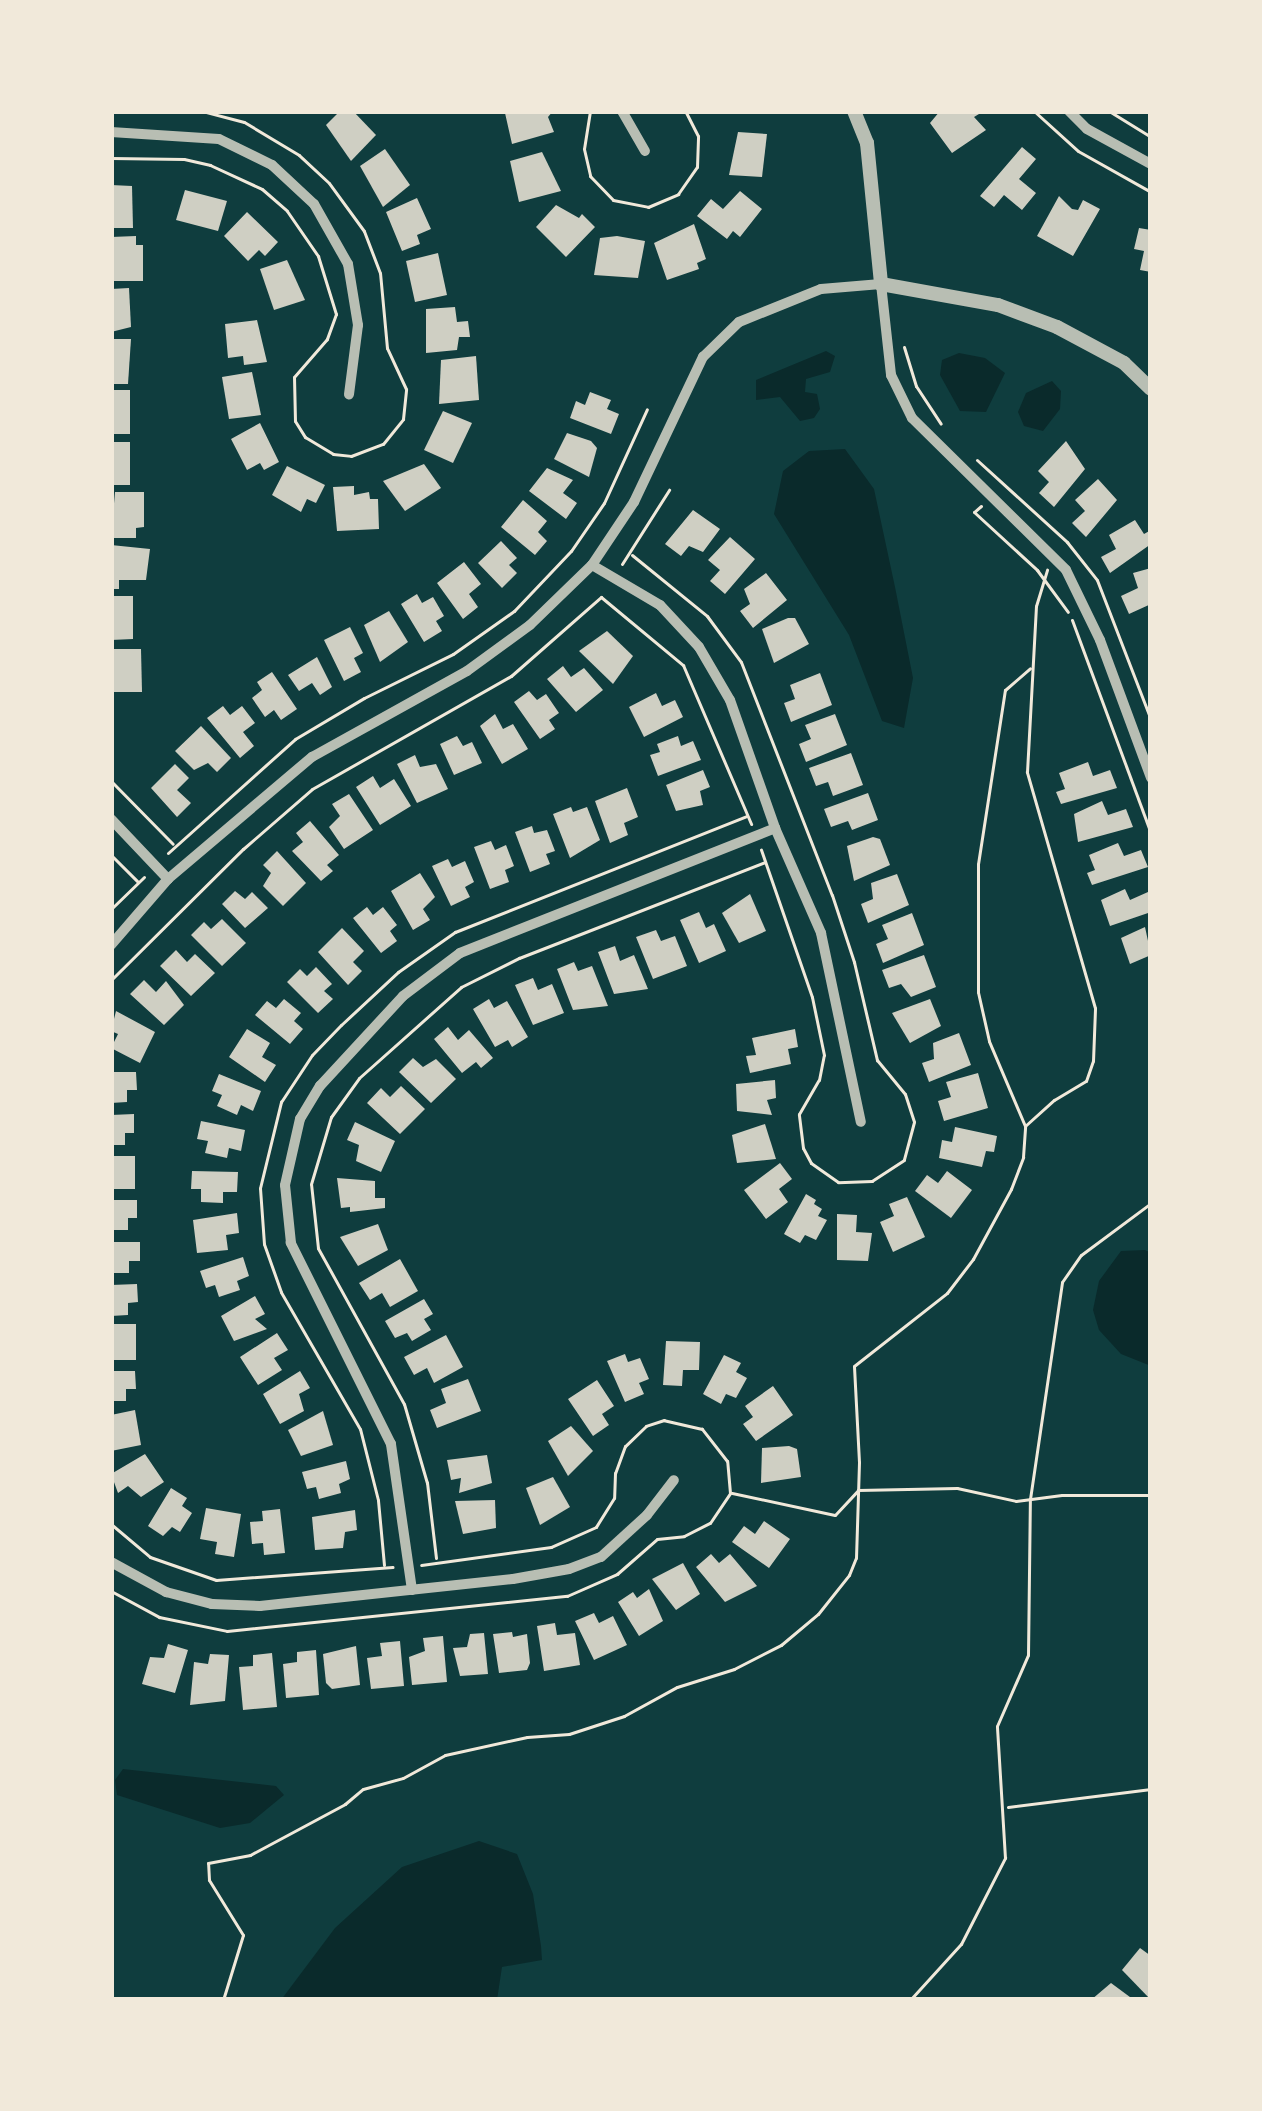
<!DOCTYPE html>
<style>
body{margin:0}
#map{position:relative;width:1262px;height:2111px;overflow:hidden;background:#0f3d3e;font-family:Overpass,sans-serif}
div>[style]{position:absolute}
.water>*{inset:0;background:#0a2a2b}
.building>*{inset:0;background:#cfcfc3}
.path>*{height:3px;margin:-1.5px;padding:0 1.5px;transform-origin:1.5px;border-radius:1.5px;background:#f1e9da}
.minor>*{height:10px;margin:-5px;padding:0 5px;transform-origin:5px;border-radius:5px;background:#b8beb3}
.tertiary>*{height:14px;margin:-7px;padding:0 7px;transform-origin:7px;border-radius:7px;background:#b8beb3}
span{translate:-50% -50%;white-space:nowrap;text-align:center;line-height:1.15;-webkit-text-stroke:10px #f1e9da;paint-order:stroke}
.frame{position:absolute;inset:0;border:114px solid #f1e9da;pointer-events:none}
</style>
<div id="map">
<div class="water">
<i style="clip-path:polygon(826px 351px,835px 356px,830px 372px,806px 379px,805px 392px,817px 394px,820px 409px,814px 418px,800px 421px,780px 397px,756px 400px,756px 380px)"></i>
<i style="clip-path:polygon(959px 353px,985px 358px,1005px 373px,986px 412px,960px 411px,940px 375px,942px 360px)"></i>
<i style="clip-path:polygon(1052px 381px,1061px 391px,1060px 409px,1043px 431px,1024px 426px,1018px 412px,1026px 393px)"></i>
<i style="clip-path:polygon(845px 449px,874px 489px,895px 587px,913px 678px,904px 728px,882px 721px,849px 635px,774px 514px,783px 471px,809px 451px)"></i>
<i style="clip-path:polygon(1145px 1250px,1151px 1253px,1151px 1366px,1121px 1354px,1099px 1330px,1093px 1310px,1099px 1281px,1121px 1251px)"></i>
<i style="clip-path:polygon(123px 1769px,276px 1786px,284px 1795px,250px 1823px,220px 1828px,117px 1795px,115px 1780px)"></i>
<i style="clip-path:polygon(479px 1841px,517px 1854px,533px 1894px,541px 1946px,542px 1960px,502px 1967px,497px 2000px,281px 2000px,335px 1928px,402px 1867px)"></i>
</div>
<div class="building">
<i style="clip-path:polygon(340px 111px,353px 111px,376px 135px,351px 161px,326px 125px)"></i>
<i style="clip-path:polygon(553px 111px,548px 117px,554px 132px,512px 144px,505px 113px)"></i>
<i style="clip-path:polygon(940px 111px,984px 111px,974px 117px,986px 130px,952px 153px,930px 123px)"></i>
<i style="clip-path:polygon(738px 132px,767px 134px,762px 177px,729px 175px)"></i>
<i style="clip-path:polygon(1022px 147px,1036px 159px,1019px 179px,1036px 193px,1022px 210px,1004px 195px,994px 207px,980px 196px)"></i>
<i style="clip-path:polygon(385px 149px,410px 185px,383px 207px,360px 166px)"></i>
<i style="clip-path:polygon(542px 152px,561px 191px,519px 202px,510px 161px)"></i>
<i style="clip-path:polygon(111px 185px,132px 186px,133px 228px,111px 228px)"></i>
<i style="clip-path:polygon(185px 190px,227px 201px,218px 231px,176px 220px)"></i>
<i style="clip-path:polygon(740px 191px,762px 209px,740px 237px,733px 231px,727px 239px,697px 216px,711px 199px,723px 209px)"></i>
<i style="clip-path:polygon(1059px 196px,1072px 209px,1078px 210px,1083px 200px,1100px 209px,1073px 256px,1037px 236px)"></i>
<i style="clip-path:polygon(417px 198px,431px 229px,417px 235px,420px 244px,402px 251px,386px 212px)"></i>
<i style="clip-path:polygon(556px 205px,579px 218px,582px 214px,595px 227px,566px 257px,536px 227px)"></i>
<i style="clip-path:polygon(247px 212px,278px 242px,265px 256px,259px 250px,248px 261px,224px 236px)"></i>
<i style="clip-path:polygon(694px 224px,706px 259px,697px 263px,699px 269px,667px 280px,654px 243px)"></i>
<i style="clip-path:polygon(1139px 228px,1151px 230px,1151px 272px,1140px 270px,1144px 251px,1134px 249px)"></i>
<i style="clip-path:polygon(136px 236px,136px 245px,143px 245px,143px 281px,114px 281px,111px 237px)"></i>
<i style="clip-path:polygon(617px 236px,645px 241px,638px 278px,594px 275px,600px 238px)"></i>
<i style="clip-path:polygon(438px 253px,447px 295px,415px 302px,406px 261px)"></i>
<i style="clip-path:polygon(287px 260px,305px 300px,274px 310px,260px 269px)"></i>
<i style="clip-path:polygon(129px 288px,131px 327px,111px 332px,111px 289px)"></i>
<i style="clip-path:polygon(455px 307px,457px 322px,468px 321px,470px 337px,459px 337px,457px 350px,426px 353px,426px 309px)"></i>
<i style="clip-path:polygon(257px 320px,267px 362px,244px 365px,243px 356px,228px 358px,225px 324px)"></i>
<i style="clip-path:polygon(111px 339px,131px 339px,128px 384px,111px 384px)"></i>
<i style="clip-path:polygon(476px 356px,479px 400px,439px 404px,441px 360px)"></i>
<i style="clip-path:polygon(252px 372px,261px 415px,229px 419px,222px 377px)"></i>
<i style="clip-path:polygon(111px 390px,130px 390px,130px 434px,111px 434px)"></i>
<i style="clip-path:polygon(590px 392px,611px 400px,607px 409px,619px 414px,611px 434px,570px 418px,576px 401px,585px 405px)"></i>
<i style="clip-path:polygon(443px 411px,472px 423px,453px 463px,424px 450px)"></i>
<i style="clip-path:polygon(260px 423px,279px 462px,264px 470px,260px 463px,247px 470px,231px 439px)"></i>
<i style="clip-path:polygon(567px 433px,591px 441px,597px 448px,589px 477px,554px 459px)"></i>
<i style="clip-path:polygon(1066px 441px,1085px 469px,1054px 507px,1039px 493px,1049px 482px,1038px 471px)"></i>
<i style="clip-path:polygon(111px 442px,130px 442px,130px 485px,111px 485px)"></i>
<i style="clip-path:polygon(424px 464px,441px 488px,405px 511px,383px 481px)"></i>
<i style="clip-path:polygon(287px 466px,325px 485px,316px 503px,307px 499px,301px 512px,272px 495px)"></i>
<i style="clip-path:polygon(547px 468px,573px 480px,563px 493px,577px 503px,566px 519px,529px 491px)"></i>
<i style="clip-path:polygon(1098px 479px,1117px 500px,1086px 537px,1072px 523px,1085px 511px,1075px 500px)"></i>
<i style="clip-path:polygon(354px 486px,354px 495px,369px 492px,370px 499px,378px 499px,379px 529px,337px 531px,333px 487px)"></i>
<i style="clip-path:polygon(115px 492px,144px 492px,144px 527px,136px 528px,136px 538px,111px 538px)"></i>
<i style="clip-path:polygon(523px 500px,547px 521px,538px 532px,547px 541px,535px 555px,501px 527px)"></i>
<i style="clip-path:polygon(693px 510px,720px 529px,703px 552px,689px 546px,681px 556px,665px 544px)"></i>
<i style="clip-path:polygon(1135px 520px,1144px 534px,1151px 530px,1151px 544px,1110px 573px,1101px 557px,1116px 549px,1109px 535px)"></i>
<i style="clip-path:polygon(730px 537px,755px 559px,725px 594px,710px 581px,720px 570px,708px 560px)"></i>
<i style="clip-path:polygon(501px 541px,517px 558px,509px 565px,517px 573px,502px 588px,478px 563px)"></i>
<i style="clip-path:polygon(111px 545px,150px 549px,146px 580px,119px 580px,119px 589px,111px 589px)"></i>
<i style="clip-path:polygon(464px 562px,481px 584px,469px 594px,478px 607px,463px 619px,437px 583px)"></i>
<i style="clip-path:polygon(1151px 568px,1151px 604px,1129px 614px,1121px 596px,1138px 588px,1133px 573px)"></i>
<i style="clip-path:polygon(766px 573px,787px 600px,753px 628px,740px 611px,750px 604px,744px 589px)"></i>
<i style="clip-path:polygon(417px 594px,422px 603px,433px 597px,444px 616px,436px 621px,442px 631px,424px 642px,401px 604px)"></i>
<i style="clip-path:polygon(111px 596px,133px 596px,133px 639px,111px 640px)"></i>
<i style="clip-path:polygon(389px 611px,408px 642px,380px 662px,364px 625px)"></i>
<i style="clip-path:polygon(788px 618px,795px 618px,809px 644px,774px 663px,762px 629px)"></i>
<i style="clip-path:polygon(350px 627px,363px 653px,354px 658px,361px 672px,344px 681px,324px 640px)"></i>
<i style="clip-path:polygon(607px 631px,633px 656px,613px 684px,579px 651px)"></i>
<i style="clip-path:polygon(111px 649px,141px 649px,142px 692px,111px 692px)"></i>
<i style="clip-path:polygon(317px 657px,332px 687px,320px 695px,312px 683px,299px 691px,288px 675px)"></i>
<i style="clip-path:polygon(563px 666px,571px 677px,584px 668px,603px 690px,576px 712px,547px 679px)"></i>
<i style="clip-path:polygon(272px 672px,297px 709px,281px 720px,274px 710px,265px 717px,252px 698px,262px 690px,257px 682px)"></i>
<i style="clip-path:polygon(820px 673px,832px 705px,791px 722px,784px 703px,795px 699px,790px 685px)"></i>
<i style="clip-path:polygon(529px 691px,537px 700px,546px 694px,559px 713px,549px 720px,555px 729px,540px 739px,514px 702px)"></i>
<i style="clip-path:polygon(656px 693px,662px 706px,675px 700px,683px 717px,644px 737px,629px 707px)"></i>
<i style="clip-path:polygon(223px 706px,230px 715px,242px 706px,255px 723px,243px 732px,254px 746px,240px 758px,207px 718px)"></i>
<i style="clip-path:polygon(495px 714px,503px 729px,513px 724px,528px 749px,502px 764px,480px 726px)"></i>
<i style="clip-path:polygon(835px 714px,847px 745px,806px 762px,799px 744px,811px 739px,805px 725px)"></i>
<i style="clip-path:polygon(201px 726px,231px 758px,217px 772px,208px 763px,194px 770px,175px 751px)"></i>
<i style="clip-path:polygon(457px 736px,463px 746px,472px 742px,482px 763px,454px 775px,440px 744px)"></i>
<i style="clip-path:polygon(678px 736px,681px 746px,693px 741px,701px 760px,658px 776px,650px 755px,660px 752px,657px 744px)"></i>
<i style="clip-path:polygon(851px 753px,863px 785px,833px 796px,828px 782px,816px 786px,809px 768px)"></i>
<i style="clip-path:polygon(415px 755px,420px 767px,436px 764px,448px 789px,417px 803px,397px 764px)"></i>
<i style="clip-path:polygon(1088px 762px,1093px 776px,1110px 770px,1117px 788px,1061px 804px,1056px 792px,1065px 789px,1059px 773px)"></i>
<i style="clip-path:polygon(175px 764px,189px 778px,177px 790px,191px 803px,177px 817px,151px 788px)"></i>
<i style="clip-path:polygon(703px 770px,710px 787px,700px 791px,703px 805px,676px 811px,666px 785px)"></i>
<i style="clip-path:polygon(373px 776px,380px 788px,394px 779px,411px 806px,380px 825px,356px 787px)"></i>
<i style="clip-path:polygon(627px 788px,638px 817px,624px 823px,628px 835px,610px 843px,595px 801px)"></i>
<i style="clip-path:polygon(868px 793px,878px 820px,852px 830px,848px 821px,831px 827px,824px 809px)"></i>
<i style="clip-path:polygon(349px 794px,373px 830px,344px 849px,329px 827px,340px 816px,332px 804px)"></i>
<i style="clip-path:polygon(1102px 801px,1108px 815px,1126px 809px,1133px 827px,1078px 842px,1074px 814px)"></i>
<i style="clip-path:polygon(571px 807px,573px 812px,587px 807px,600px 840px,570px 858px,553px 814px)"></i>
<i style="clip-path:polygon(310px 821px,339px 855px,327px 865px,333px 871px,321px 881px,292px 851px,303px 842px,296px 833px)"></i>
<i style="clip-path:polygon(532px 826px,534px 833px,547px 830px,555px 851px,546px 854px,550px 864px,530px 872px,515px 832px)"></i>
<i style="clip-path:polygon(873px 837px,880px 839px,890px 865px,854px 881px,847px 846px)"></i>
<i style="clip-path:polygon(491px 841px,495px 850px,506px 845px,514px 866px,505px 870px,509px 882px,490px 889px,474px 847px)"></i>
<i style="clip-path:polygon(1118px 843px,1124px 856px,1141px 850px,1148px 867px,1092px 885px,1087px 873px,1095px 870px,1089px 855px)"></i>
<i style="clip-path:polygon(277px 851px,306px 883px,283px 906px,263px 886px,271px 873px,263px 865px)"></i>
<i style="clip-path:polygon(448px 859px,452px 867px,465px 861px,474px 882px,465px 887px,470px 897px,451px 906px,432px 866px)"></i>
<i style="clip-path:polygon(420px 873px,435px 897px,423px 909px,430px 920px,413px 930px,391px 891px)"></i>
<i style="clip-path:polygon(897px 874px,909px 905px,868px 923px,861px 904px,873px 899px,871px 883px)"></i>
<i style="clip-path:polygon(1125px 889px,1130px 900px,1148px 892px,1151px 912px,1110px 926px,1101px 900px)"></i>
<i style="clip-path:polygon(235px 891px,245px 899px,252px 892px,268px 908px,245px 928px,222px 904px)"></i>
<i style="clip-path:polygon(750px 894px,766px 931px,739px 943px,722px 913px)"></i>
<i style="clip-path:polygon(367px 907px,373px 915px,383px 907px,397px 925px,390px 931px,397px 941px,381px 953px,353px 918px)"></i>
<i style="clip-path:polygon(699px 912px,706px 928px,714px 924px,726px 951px,699px 963px,680px 920px)"></i>
<i style="clip-path:polygon(912px 913px,924px 945px,883px 963px,876px 944px,888px 939px,882px 925px)"></i>
<i style="clip-path:polygon(222px 919px,246px 943px,222px 966px,191px 935px,204px 922px,211px 929px)"></i>
<i style="clip-path:polygon(1145px 927px,1151px 955px,1130px 964px,1121px 938px)"></i>
<i style="clip-path:polygon(342px 928px,364px 951px,353px 962px,362px 971px,348px 985px,318px 952px)"></i>
<i style="clip-path:polygon(656px 930px,661px 941px,675px 936px,687px 966px,653px 979px,636px 937px)"></i>
<i style="clip-path:polygon(615px 946px,620px 961px,634px 955px,648px 989px,614px 994px,598px 952px)"></i>
<i style="clip-path:polygon(176px 950px,187px 962px,195px 954px,215px 973px,191px 996px,160px 966px)"></i>
<i style="clip-path:polygon(924px 955px,936px 987px,911px 997px,901px 984px,889px 988px,882px 970px)"></i>
<i style="clip-path:polygon(574px 962px,578px 971px,592px 966px,608px 1006px,573px 1010px,557px 969px)"></i>
<i style="clip-path:polygon(316px 967px,332px 984px,324px 991px,333px 999px,318px 1013px,287px 982px,300px 969px,307px 976px)"></i>
<i style="clip-path:polygon(533px 978px,538px 990px,552px 984px,564px 1013px,533px 1025px,515px 985px)"></i>
<i style="clip-path:polygon(144px 980px,156px 992px,166px 981px,184px 1005px,164px 1025px,130px 994px)"></i>
<i style="clip-path:polygon(284px 999px,301px 1013px,294px 1021px,303px 1029px,290px 1044px,255px 1015px,267px 1001px,276px 1008px)"></i>
<i style="clip-path:polygon(489px 999px,494px 1008px,507px 1001px,528px 1037px,512px 1047px,508px 1040px,495px 1047px,473px 1009px)"></i>
<i style="clip-path:polygon(930px 999px,941px 1026px,910px 1043px,892px 1013px)"></i>
<i style="clip-path:polygon(116px 1011px,155px 1032px,140px 1063px,111px 1048px,118px 1034px,111px 1031px)"></i>
<i style="clip-path:polygon(448px 1027px,458px 1040px,469px 1030px,493px 1058px,481px 1068px,476px 1062px,462px 1073px,434px 1039px)"></i>
<i style="clip-path:polygon(247px 1029px,270px 1043px,262px 1057px,276px 1065px,265px 1082px,229px 1057px)"></i>
<i style="clip-path:polygon(795px 1029px,798px 1047px,788px 1049px,791px 1064px,750px 1073px,746px 1056px,756px 1055px,752px 1038px)"></i>
<i style="clip-path:polygon(959px 1033px,971px 1065px,929px 1082px,922px 1063px,934px 1059px,933px 1043px)"></i>
<i style="clip-path:polygon(413px 1058px,423px 1067px,436px 1059px,456px 1079px,431px 1103px,399px 1072px)"></i>
<i style="clip-path:polygon(111px 1072px,136px 1072px,137px 1090px,127px 1090px,127px 1102px,111px 1103px)"></i>
<i style="clip-path:polygon(978px 1073px,988px 1108px,944px 1121px,938px 1101px,951px 1097px,946px 1082px)"></i>
<i style="clip-path:polygon(219px 1074px,261px 1091px,253px 1111px,241px 1105px,237px 1115px,217px 1106px,222px 1095px,212px 1091px)"></i>
<i style="clip-path:polygon(775px 1080px,776px 1098px,767px 1100px,772px 1115px,737px 1111px,736px 1084px)"></i>
<i style="clip-path:polygon(401px 1086px,425px 1109px,400px 1134px,367px 1103px,381px 1088px,390px 1097px)"></i>
<i style="clip-path:polygon(134px 1114px,134px 1133px,125px 1133px,125px 1145px,111px 1145px,111px 1115px)"></i>
<i style="clip-path:polygon(201px 1121px,245px 1130px,241px 1151px,229px 1148px,227px 1158px,205px 1153px,208px 1141px,197px 1139px)"></i>
<i style="clip-path:polygon(355px 1122px,395px 1141px,381px 1172px,356px 1161px,359px 1145px,347px 1140px)"></i>
<i style="clip-path:polygon(765px 1124px,776px 1159px,737px 1163px,732px 1135px)"></i>
<i style="clip-path:polygon(955px 1127px,997px 1136px,994px 1152px,986px 1151px,982px 1167px,939px 1158px,942px 1140px,952px 1142px)"></i>
<i style="clip-path:polygon(111px 1156px,135px 1156px,135px 1189px,111px 1189px)"></i>
<i style="clip-path:polygon(780px 1163px,792px 1179px,779px 1189px,788px 1202px,766px 1219px,744px 1190px)"></i>
<i style="clip-path:polygon(192px 1171px,238px 1172px,237px 1192px,223px 1192px,223px 1203px,201px 1202px,201px 1189px,191px 1189px)"></i>
<i style="clip-path:polygon(947px 1171px,972px 1190px,951px 1218px,915px 1191px,927px 1175px,938px 1183px)"></i>
<i style="clip-path:polygon(337px 1178px,375px 1181px,375px 1198px,385px 1198px,385px 1208px,350px 1212px,350px 1207px,341px 1208px)"></i>
<i style="clip-path:polygon(806px 1194px,816px 1200px,814px 1204px,822px 1209px,818px 1216px,827px 1220px,816px 1240px,805px 1235px,800px 1243px,784px 1234px)"></i>
<i style="clip-path:polygon(907px 1197px,925px 1237px,893px 1252px,880px 1222px,894px 1216px,889px 1204px)"></i>
<i style="clip-path:polygon(111px 1200px,137px 1200px,137px 1218px,128px 1218px,128px 1230px,111px 1230px)"></i>
<i style="clip-path:polygon(237px 1213px,239px 1233px,226px 1235px,228px 1250px,197px 1253px,193px 1220px)"></i>
<i style="clip-path:polygon(837px 1214px,857px 1215px,856px 1232px,872px 1233px,868px 1261px,837px 1260px)"></i>
<i style="clip-path:polygon(378px 1224px,388px 1250px,358px 1266px,340px 1237px)"></i>
<i style="clip-path:polygon(111px 1242px,140px 1242px,140px 1261px,129px 1261px,129px 1273px,111px 1273px)"></i>
<i style="clip-path:polygon(243px 1257px,249px 1276px,237px 1281px,240px 1290px,219px 1297px,215px 1285px,206px 1288px,200px 1271px)"></i>
<i style="clip-path:polygon(400px 1259px,418px 1291px,390px 1307px,382px 1293px,370px 1300px,359px 1283px)"></i>
<i style="clip-path:polygon(137px 1284px,138px 1302px,128px 1303px,128px 1315px,111px 1316px,111px 1285px)"></i>
<i style="clip-path:polygon(255px 1296px,265px 1314px,255px 1319px,267px 1329px,234px 1341px,221px 1316px)"></i>
<i style="clip-path:polygon(424px 1299px,433px 1314px,424px 1319px,431px 1330px,412px 1341px,407px 1333px,395px 1338px,385px 1321px)"></i>
<i style="clip-path:polygon(111px 1324px,136px 1324px,136px 1360px,111px 1360px)"></i>
<i style="clip-path:polygon(277px 1333px,288px 1350px,274px 1358px,282px 1370px,258px 1385px,240px 1357px)"></i>
<i style="clip-path:polygon(446px 1335px,463px 1367px,434px 1383px,427px 1368px,414px 1375px,404px 1357px)"></i>
<i style="clip-path:polygon(666px 1341px,700px 1342px,699px 1370px,683px 1370px,682px 1386px,663px 1385px)"></i>
<i style="clip-path:polygon(625px 1354px,628px 1362px,640px 1358px,649px 1379px,639px 1383px,644px 1394px,625px 1402px,607px 1361px)"></i>
<i style="clip-path:polygon(724px 1355px,741px 1363px,736px 1372px,747px 1378px,736px 1398px,726px 1394px,721px 1404px,703px 1394px)"></i>
<i style="clip-path:polygon(111px 1371px,135px 1371px,136px 1389px,126px 1389px,126px 1401px,111px 1401px)"></i>
<i style="clip-path:polygon(300px 1371px,310px 1388px,299px 1394px,304px 1411px,280px 1424px,263px 1394px)"></i>
<i style="clip-path:polygon(468px 1379px,481px 1411px,437px 1428px,430px 1410px,446px 1403px,441px 1389px)"></i>
<i style="clip-path:polygon(597px 1380px,614px 1406px,602px 1414px,609px 1425px,593px 1436px,568px 1399px)"></i>
<i style="clip-path:polygon(773px 1386px,793px 1415px,756px 1441px,743px 1424px,753px 1417px,745px 1406px)"></i>
<i style="clip-path:polygon(135px 1410px,141px 1445px,111px 1451px,111px 1415px)"></i>
<i style="clip-path:polygon(323px 1411px,333px 1445px,301px 1456px,288px 1430px)"></i>
<i style="clip-path:polygon(571px 1426px,593px 1451px,568px 1476px,548px 1441px)"></i>
<i style="clip-path:polygon(789px 1446px,797px 1449px,801px 1477px,761px 1483px,762px 1448px)"></i>
<i style="clip-path:polygon(145px 1454px,164px 1482px,141px 1497px,128px 1486px,118px 1493px,111px 1474px)"></i>
<i style="clip-path:polygon(487px 1455px,492px 1483px,459px 1493px,461px 1478px,451px 1480px,447px 1460px)"></i>
<i style="clip-path:polygon(346px 1461px,350px 1479px,339px 1484px,341px 1493px,319px 1499px,316px 1487px,307px 1489px,302px 1472px)"></i>
<i style="clip-path:polygon(553px 1477px,570px 1507px,540px 1525px,526px 1488px)"></i>
<i style="clip-path:polygon(171px 1488px,187px 1498px,182px 1506px,192px 1513px,180px 1532px,172px 1527px,163px 1536px,148px 1526px)"></i>
<i style="clip-path:polygon(495px 1500px,496px 1528px,463px 1534px,455px 1501px)"></i>
<i style="clip-path:polygon(206px 1508px,241px 1514px,234px 1557px,215px 1554px,217px 1542px,200px 1539px)"></i>
<i style="clip-path:polygon(280px 1509px,285px 1553px,264px 1555px,263px 1543px,252px 1544px,250px 1522px,263px 1521px,262px 1511px)"></i>
<i style="clip-path:polygon(355px 1510px,357px 1530px,345px 1532px,343px 1548px,315px 1550px,312px 1517px)"></i>
<i style="clip-path:polygon(764px 1521px,790px 1539px,769px 1568px,732px 1542px,744px 1526px,755px 1534px)"></i>
<i style="clip-path:polygon(711px 1554px,719px 1563px,730px 1554px,757px 1586px,725px 1602px,696px 1567px)"></i>
<i style="clip-path:polygon(683px 1563px,700px 1594px,676px 1610px,652px 1579px)"></i>
<i style="clip-path:polygon(649px 1589px,663px 1621px,639px 1636px,618px 1602px,633px 1592px,637px 1598px)"></i>
<i style="clip-path:polygon(594px 1613px,599px 1623px,613px 1616px,627px 1645px,594px 1660px,575px 1621px)"></i>
<i style="clip-path:polygon(555px 1623px,557px 1635px,575px 1633px,580px 1665px,544px 1671px,537px 1626px)"></i>
<i style="clip-path:polygon(512px 1632px,513px 1637px,527px 1634px,530px 1663px,527px 1670px,499px 1673px,493px 1634px)"></i>
<i style="clip-path:polygon(484px 1633px,488px 1674px,460px 1676px,453px 1648px,467px 1647px,470px 1634px)"></i>
<i style="clip-path:polygon(443px 1636px,447px 1682px,412px 1685px,409px 1657px,425px 1651px,423px 1638px)"></i>
<i style="clip-path:polygon(400px 1641px,404px 1686px,371px 1689px,367px 1658px,382px 1656px,380px 1643px)"></i>
<i style="clip-path:polygon(168px 1644px,188px 1650px,175px 1693px,142px 1684px,150px 1657px,164px 1658px)"></i>
<i style="clip-path:polygon(356px 1646px,360px 1685px,332px 1689px,326px 1683px,323px 1654px)"></i>
<i style="clip-path:polygon(316px 1650px,319px 1695px,286px 1698px,283px 1664px,297px 1662px,297px 1652px)"></i>
<i style="clip-path:polygon(272px 1653px,277px 1707px,243px 1710px,239px 1667px,253px 1666px,253px 1655px)"></i>
<i style="clip-path:polygon(210px 1654px,229px 1655px,225px 1701px,190px 1705px,194px 1662px,208px 1664px)"></i>
<i style="clip-path:polygon(1140px 1948px,1151px 1956px,1151px 2000px,1122px 1970px)"></i>
<i style="clip-path:polygon(1111px 1983px,1134px 2000px,1091px 2000px)"></i>
</div>
<div class="path">
<i style="left:590px;top:111px;width:38px;rotate:99deg"></i>
<i style="left:584px;top:149px;width:28px;rotate:77deg"></i>
<i style="left:590px;top:176px;width:33px;rotate:46deg"></i>
<i style="left:613px;top:200px;width:36px;rotate:11deg"></i>
<i style="left:648px;top:207px;width:33px;rotate:-23deg"></i>
<i style="left:678px;top:194px;width:33px;rotate:-55deg"></i>
<i style="left:697px;top:167px;width:31px;rotate:-88deg"></i>
<i style="left:698px;top:136px;width:28px;rotate:-117deg"></i>
<i style="left:1034px;top:111px;width:59px;rotate:42.3deg"></i>
<i style="left:1078px;top:151px;width:84px;rotate:29.3deg"></i>
<i style="left:1109px;top:111px;width:49px;rotate:31.8deg"></i>
<i style="left:111px;top:158px;width:73px;rotate:0.8deg"></i>
<i style="left:184px;top:159px;width:27px;rotate:13deg"></i>
<i style="left:210px;top:165px;width:57px;rotate:24.8deg"></i>
<i style="left:262px;top:189px;width:33px;rotate:41deg"></i>
<i style="left:287px;top:211px;width:55px;rotate:55.4deg"></i>
<i style="left:318px;top:256px;width:61px;rotate:72.8deg"></i>
<i style="left:336px;top:314px;width:27px;rotate:110deg"></i>
<i style="left:327px;top:339px;width:50px;rotate:131deg"></i>
<i style="left:294px;top:377px;width:44px;rotate:88.7deg"></i>
<i style="left:295px;top:421px;width:19px;rotate:58deg"></i>
<i style="left:305px;top:437px;width:33px;rotate:31deg"></i>
<i style="left:333px;top:454px;width:18px;rotate:6deg"></i>
<i style="left:351px;top:456px;width:34px;rotate:-21deg"></i>
<i style="left:383px;top:444px;width:32px;rotate:-51deg"></i>
<i style="left:403px;top:419px;width:30px;rotate:-84deg"></i>
<i style="left:406px;top:389px;width:45px;rotate:-114.9deg"></i>
<i style="left:387px;top:348px;width:75px;rotate:-95.3deg"></i>
<i style="left:380px;top:273px;width:45px;rotate:-110.9deg"></i>
<i style="left:364px;top:231px;width:59px;rotate:-126.1deg"></i>
<i style="left:329px;top:183px;width:41px;rotate:-137deg"></i>
<i style="left:299px;top:155px;width:64px;rotate:-149deg"></i>
<i style="left:244px;top:122px;width:43px;rotate:-165.3deg"></i>
<i style="left:904px;top:347px;width:41px;rotate:72.9deg"></i>
<i style="left:916px;top:386px;width:45px;rotate:56.7deg"></i>
<i style="left:977px;top:460px;width:122px;rotate:42.3deg"></i>
<i style="left:1067px;top:542px;width:48px;rotate:51.7deg"></i>
<i style="left:1097px;top:580px;width:150px;rotate:68.9deg"></i>
<i style="left:981px;top:506px;width:9px;rotate:139deg"></i>
<i style="left:974px;top:512px;width:86px;rotate:42.6deg"></i>
<i style="left:1037px;top:570px;width:52px;rotate:53.6deg"></i>
<i style="left:632px;top:555px;width:97px;rotate:39.1deg"></i>
<i style="left:707px;top:616px;width:57px;rotate:53.5deg"></i>
<i style="left:741px;top:662px;width:250px;rotate:68.7deg"></i>
<i style="left:832px;top:895px;width:71px;rotate:71.8deg"></i>
<i style="left:854px;top:962px;width:101px;rotate:76.8deg"></i>
<i style="left:877px;top:1060px;width:44px;rotate:50.5deg"></i>
<i style="left:905px;top:1094px;width:29px;rotate:72deg"></i>
<i style="left:914px;top:1122px;width:39px;rotate:105deg"></i>
<i style="left:904px;top:1160px;width:38px;rotate:147deg"></i>
<i style="left:872px;top:1181px;width:34px;rotate:178deg"></i>
<i style="left:838px;top:1182px;width:33px;rotate:-145deg"></i>
<i style="left:811px;top:1163px;width:17px;rotate:-118deg"></i>
<i style="left:803px;top:1148px;width:34px;rotate:-97deg"></i>
<i style="left:799px;top:1114px;width:39px;rotate:-60deg"></i>
<i style="left:819px;top:1080px;width:25px;rotate:-79deg"></i>
<i style="left:824px;top:1055px;width:59px;rotate:-101.7deg"></i>
<i style="left:812px;top:997px;width:156px;rotate:-109.1deg"></i>
<i style="left:622px;top:564px;width:88px;rotate:-57.6deg"></i>
<i style="left:601px;top:597px;width:107px;rotate:39.7deg"></i>
<i style="left:683px;top:665px;width:173px;rotate:66.8deg"></i>
<i style="left:1072px;top:620px;width:227px;rotate:69.7deg"></i>
<i style="left:111px;top:781px;width:88px;rotate:45.5deg"></i>
<i style="left:168px;top:853px;width:171px;rotate:-41.9deg"></i>
<i style="left:295px;top:739px;width:80px;rotate:-30.7deg"></i>
<i style="left:364px;top:698px;width:99px;rotate:-26.3deg"></i>
<i style="left:453px;top:654px;width:75px;rotate:-35.2deg"></i>
<i style="left:514px;top:611px;width:83px;rotate:-46.5deg"></i>
<i style="left:571px;top:551px;width:58px;rotate:-55.5deg"></i>
<i style="left:604px;top:503px;width:103px;rotate:-65.4deg"></i>
<i style="left:111px;top:855px;width:37px;rotate:45deg"></i>
<i style="left:111px;top:909px;width:46px;rotate:-44.1deg"></i>
<i style="left:111px;top:980px;width:186px;rotate:-44.8deg"></i>
<i style="left:243px;top:849px;width:91px;rotate:-41deg"></i>
<i style="left:312px;top:789px;width:229px;rotate:-29.6deg"></i>
<i style="left:511px;top:676px;width:120px;rotate:-41.3deg"></i>
<i style="left:1025px;top:1126px;width:92px;rotate:-113deg"></i>
<i style="left:989px;top:1041px;width:50px;rotate:-102.7deg"></i>
<i style="left:978px;top:992px;width:128px;rotate:-90deg"></i>
<i style="left:978px;top:864px;width:176px;rotate:-81.2deg"></i>
<i style="left:1005px;top:690px;width:33px;rotate:-41deg"></i>
<i style="left:732px;top:1493px;width:105px;rotate:12.1deg"></i>
<i style="left:835px;top:1515px;width:34px;rotate:-47deg"></i>
<i style="left:858px;top:1490px;width:99px;rotate:-1.2deg"></i>
<i style="left:957px;top:1488px;width:60px;rotate:12.4deg"></i>
<i style="left:1016px;top:1501px;width:46px;rotate:-7.4deg"></i>
<i style="left:1062px;top:1495px;width:89px"></i>
<i style="left:111px;top:1524px;width:51px;rotate:40.2deg"></i>
<i style="left:150px;top:1557px;width:70px;rotate:19.2deg"></i>
<i style="left:216px;top:1580px;width:177px;rotate:-4.2deg"></i>
<i style="left:436px;top:1558px;width:76px;rotate:-96.8deg"></i>
<i style="left:427px;top:1483px;width:82px;rotate:-106.2deg"></i>
<i style="left:404px;top:1404px;width:178px;rotate:-118.9deg"></i>
<i style="left:318px;top:1248px;width:64px;rotate:-96.2deg"></i>
<i style="left:311px;top:1184px;width:70px;rotate:-73.4deg"></i>
<i style="left:331px;top:1117px;width:48px;rotate:-54.3deg"></i>
<i style="left:359px;top:1078px;width:137px;rotate:-41.7deg"></i>
<i style="left:461px;top:987px;width:65px;rotate:-26.6deg"></i>
<i style="left:519px;top:958px;width:264px;rotate:-21.3deg"></i>
<i style="left:384px;top:1565px;width:65px;rotate:-95.3deg"></i>
<i style="left:378px;top:1500px;width:73px;rotate:-104.2deg"></i>
<i style="left:360px;top:1429px;width:158px;rotate:-120deg"></i>
<i style="left:281px;top:1292px;width:51px;rotate:-109.5deg"></i>
<i style="left:264px;top:1244px;width:56px;rotate:-94.1deg"></i>
<i style="left:260px;top:1188px;width:89px;rotate:-76.3deg"></i>
<i style="left:281px;top:1102px;width:56px;rotate:-56.6deg"></i>
<i style="left:312px;top:1055px;width:42px;rotate:-46deg"></i>
<i style="left:341px;top:1025px;width:78px;rotate:-42.9deg"></i>
<i style="left:398px;top:972px;width:70px;rotate:-35.1deg"></i>
<i style="left:455px;top:932px;width:313px;rotate:-21.7deg"></i>
<i style="left:111px;top:1591px;width:55px;rotate:28.4deg"></i>
<i style="left:159px;top:1617px;width:69px;rotate:11.6deg"></i>
<i style="left:227px;top:1631px;width:342px;rotate:-5.9deg"></i>
<i style="left:567px;top:1596px;width:55px;rotate:-23.7deg"></i>
<i style="left:617px;top:1574px;width:53px;rotate:-41.2deg"></i>
<i style="left:657px;top:1539px;width:27px;rotate:-6deg"></i>
<i style="left:684px;top:1536px;width:29px;rotate:-27deg"></i>
<i style="left:710px;top:1523px;width:36px;rotate:-56deg"></i>
<i style="left:730px;top:1493px;width:32px;rotate:-95deg"></i>
<i style="left:727px;top:1461px;width:41px;rotate:-128deg"></i>
<i style="left:702px;top:1429px;width:39px;rotate:-167deg"></i>
<i style="left:664px;top:1420px;width:19px;rotate:162deg"></i>
<i style="left:646px;top:1426px;width:29px;rotate:136deg"></i>
<i style="left:625px;top:1446px;width:29px;rotate:110deg"></i>
<i style="left:615px;top:1473px;width:25px;rotate:92deg"></i>
<i style="left:614px;top:1498px;width:34px;rotate:122deg"></i>
<i style="left:596px;top:1527px;width:49px;rotate:156deg"></i>
<i style="left:551px;top:1547px;width:131px;rotate:172.1deg"></i>
<i style="left:1008px;top:1807px;width:144px;rotate:-7.2deg"></i>
<i style="left:223px;top:2000px;width:68px;rotate:-72.9deg"></i>
<i style="left:243px;top:1935px;width:65px;rotate:-121.7deg"></i>
<i style="left:209px;top:1880px;width:17px;rotate:-93deg"></i>
<i style="left:208px;top:1863px;width:43px;rotate:-10.8deg"></i>
<i style="left:250px;top:1855px;width:108px;rotate:-28.2deg"></i>
<i style="left:345px;top:1804px;width:23px;rotate:-40deg"></i>
<i style="left:363px;top:1789px;width:41px;rotate:-15.4deg"></i>
<i style="left:403px;top:1778px;width:48px;rotate:-28.7deg"></i>
<i style="left:445px;top:1755px;width:84px;rotate:-12.4deg"></i>
<i style="left:527px;top:1737px;width:42px;rotate:-4.1deg"></i>
<i style="left:569px;top:1734px;width:58px;rotate:-18.1deg"></i>
<i style="left:624px;top:1716px;width:60px;rotate:-28.7deg"></i>
<i style="left:677px;top:1687px;width:60px;rotate:-17.5deg"></i>
<i style="left:734px;top:1669px;width:53px;rotate:-27.1deg"></i>
<i style="left:781px;top:1645px;width:48px;rotate:-40deg"></i>
<i style="left:818px;top:1614px;width:50px;rotate:-51.5deg"></i>
<i style="left:849px;top:1575px;width:18px;rotate:-68deg"></i>
<i style="left:856px;top:1558px;width:96px;rotate:-88.2deg"></i>
<i style="left:859px;top:1462px;width:96px;rotate:-93deg"></i>
<i style="left:854px;top:1366px;width:118px;rotate:-38.1deg"></i>
<i style="left:947px;top:1293px;width:43px;rotate:-52.6deg"></i>
<i style="left:973px;top:1259px;width:80px;rotate:-61.5deg"></i>
<i style="left:1011px;top:1189px;width:34px;rotate:-69deg"></i>
<i style="left:1023px;top:1157px;width:31px;rotate:-86deg"></i>
<i style="left:1025px;top:1126px;width:39px;rotate:-42deg"></i>
<i style="left:1054px;top:1100px;width:37px;rotate:-31deg"></i>
<i style="left:1086px;top:1081px;width:21px;rotate:-71deg"></i>
<i style="left:1093px;top:1061px;width:53px;rotate:-87.8deg"></i>
<i style="left:1095px;top:1008px;width:246px;rotate:-106.1deg"></i>
<i style="left:1027px;top:772px;width:166px;rotate:-86.9deg"></i>
<i style="left:1036px;top:606px;width:38px;rotate:-73deg"></i>
<i style="left:910px;top:2000px;width:76px;rotate:-47.7deg"></i>
<i style="left:961px;top:1944px;width:97px;rotate:-62.9deg"></i>
<i style="left:1005px;top:1858px;width:132px;rotate:-93.5deg"></i>
<i style="left:997px;top:1726px;width:77px;rotate:-66.4deg"></i>
<i style="left:1028px;top:1655px;width:156px;rotate:-89.3deg"></i>
<i style="left:1030px;top:1499px;width:219px;rotate:-81.6deg"></i>
<i style="left:1062px;top:1282px;width:33px;rotate:-55deg"></i>
<i style="left:1081px;top:1255px;width:87px;rotate:-36.6deg"></i>
</div>
<div class="minor">
<i style="left:622px;top:111px;width:46px;rotate:60.1deg"></i>
<i style="left:1069px;top:111px;width:25px;rotate:45deg"></i>
<i style="left:1087px;top:129px;width:73px;rotate:28.7deg"></i>
<i style="left:111px;top:132px;width:108px;rotate:3.7deg"></i>
<i style="left:219px;top:139px;width:59px;rotate:26.1deg"></i>
<i style="left:272px;top:165px;width:57px;rotate:42.9deg"></i>
<i style="left:314px;top:204px;width:69px;rotate:60.5deg"></i>
<i style="left:348px;top:264px;width:62px;rotate:80.7deg"></i>
<i style="left:358px;top:325px;width:70px;rotate:97.4deg"></i>
<i style="left:592px;top:565px;width:79px;rotate:30.5deg"></i>
<i style="left:660px;top:605px;width:57px;rotate:47.1deg"></i>
<i style="left:699px;top:647px;width:61px;rotate:59.7deg"></i>
<i style="left:730px;top:700px;width:136px;rotate:70.6deg"></i>
<i style="left:775px;top:828px;width:115px;rotate:66.3deg"></i>
<i style="left:821px;top:933px;width:193px;rotate:78.1deg"></i>
<i style="left:111px;top:819px;width:83px;rotate:46.5deg"></i>
<i style="left:111px;top:945px;width:87px;rotate:-49.2deg"></i>
<i style="left:168px;top:879px;width:189px;rotate:-40.3deg"></i>
<i style="left:312px;top:757px;width:177px;rotate:-29deg"></i>
<i style="left:467px;top:671px;width:78px;rotate:-36.1deg"></i>
<i style="left:530px;top:625px;width:86px;rotate:-44.1deg"></i>
<i style="left:592px;top:565px;width:76px;rotate:-56.3deg"></i>
<i style="left:634px;top:502px;width:161px;rotate:-64.6deg"></i>
<i style="left:703px;top:357px;width:50px;rotate:-44.2deg"></i>
<i style="left:739px;top:322px;width:88px;rotate:-21.9deg"></i>
<i style="left:821px;top:289px;width:60px;rotate:-4.8deg"></i>
<i style="left:881px;top:284px;width:92px;rotate:83.7deg"></i>
<i style="left:891px;top:375px;width:48px;rotate:64deg"></i>
<i style="left:912px;top:418px;width:216px;rotate:44.6deg"></i>
<i style="left:1066px;top:570px;width:78px;rotate:64.1deg"></i>
<i style="left:1100px;top:640px;width:147px;rotate:69.7deg"></i>
<i style="left:111px;top:1562px;width:63px;rotate:28.6deg"></i>
<i style="left:166px;top:1592px;width:48px;rotate:14.6deg"></i>
<i style="left:212px;top:1604px;width:48px;rotate:2.4deg"></i>
<i style="left:260px;top:1606px;width:254px;rotate:-6.1deg"></i>
<i style="left:513px;top:1579px;width:57px;rotate:-10.1deg"></i>
<i style="left:569px;top:1569px;width:34px;rotate:-21deg"></i>
<i style="left:601px;top:1557px;width:62px;rotate:-42.4deg"></i>
<i style="left:647px;top:1515px;width:44px;rotate:-52.4deg"></i>
<i style="left:412px;top:1590px;width:148px;rotate:-98.2deg"></i>
<i style="left:391px;top:1444px;width:225px;rotate:-116.5deg"></i>
<i style="left:291px;top:1243px;width:58px;rotate:-95.9deg"></i>
<i style="left:285px;top:1185px;width:68px;rotate:-77.2deg"></i>
<i style="left:300px;top:1119px;width:39px;rotate:-59deg"></i>
<i style="left:320px;top:1086px;width:122px;rotate:-47.3deg"></i>
<i style="left:403px;top:996px;width:71px;rotate:-37deg"></i>
<i style="left:460px;top:953px;width:339px;rotate:-21.6deg"></i>
</div>
<div class="tertiary">
<i style="left:854px;top:111px;width:35px;rotate:68deg"></i>
<i style="left:867px;top:143px;width:142px;rotate:84.3deg"></i>
<i style="left:881px;top:284px;width:119px;rotate:10.2deg"></i>
<i style="left:998px;top:305px;width:63px;rotate:20.4deg"></i>
<i style="left:1057px;top:327px;width:76px;rotate:28.2deg"></i>
<i style="left:1124px;top:363px;width:37px;rotate:44deg"></i>
</div>
<div class="frame"></div>
</div>
